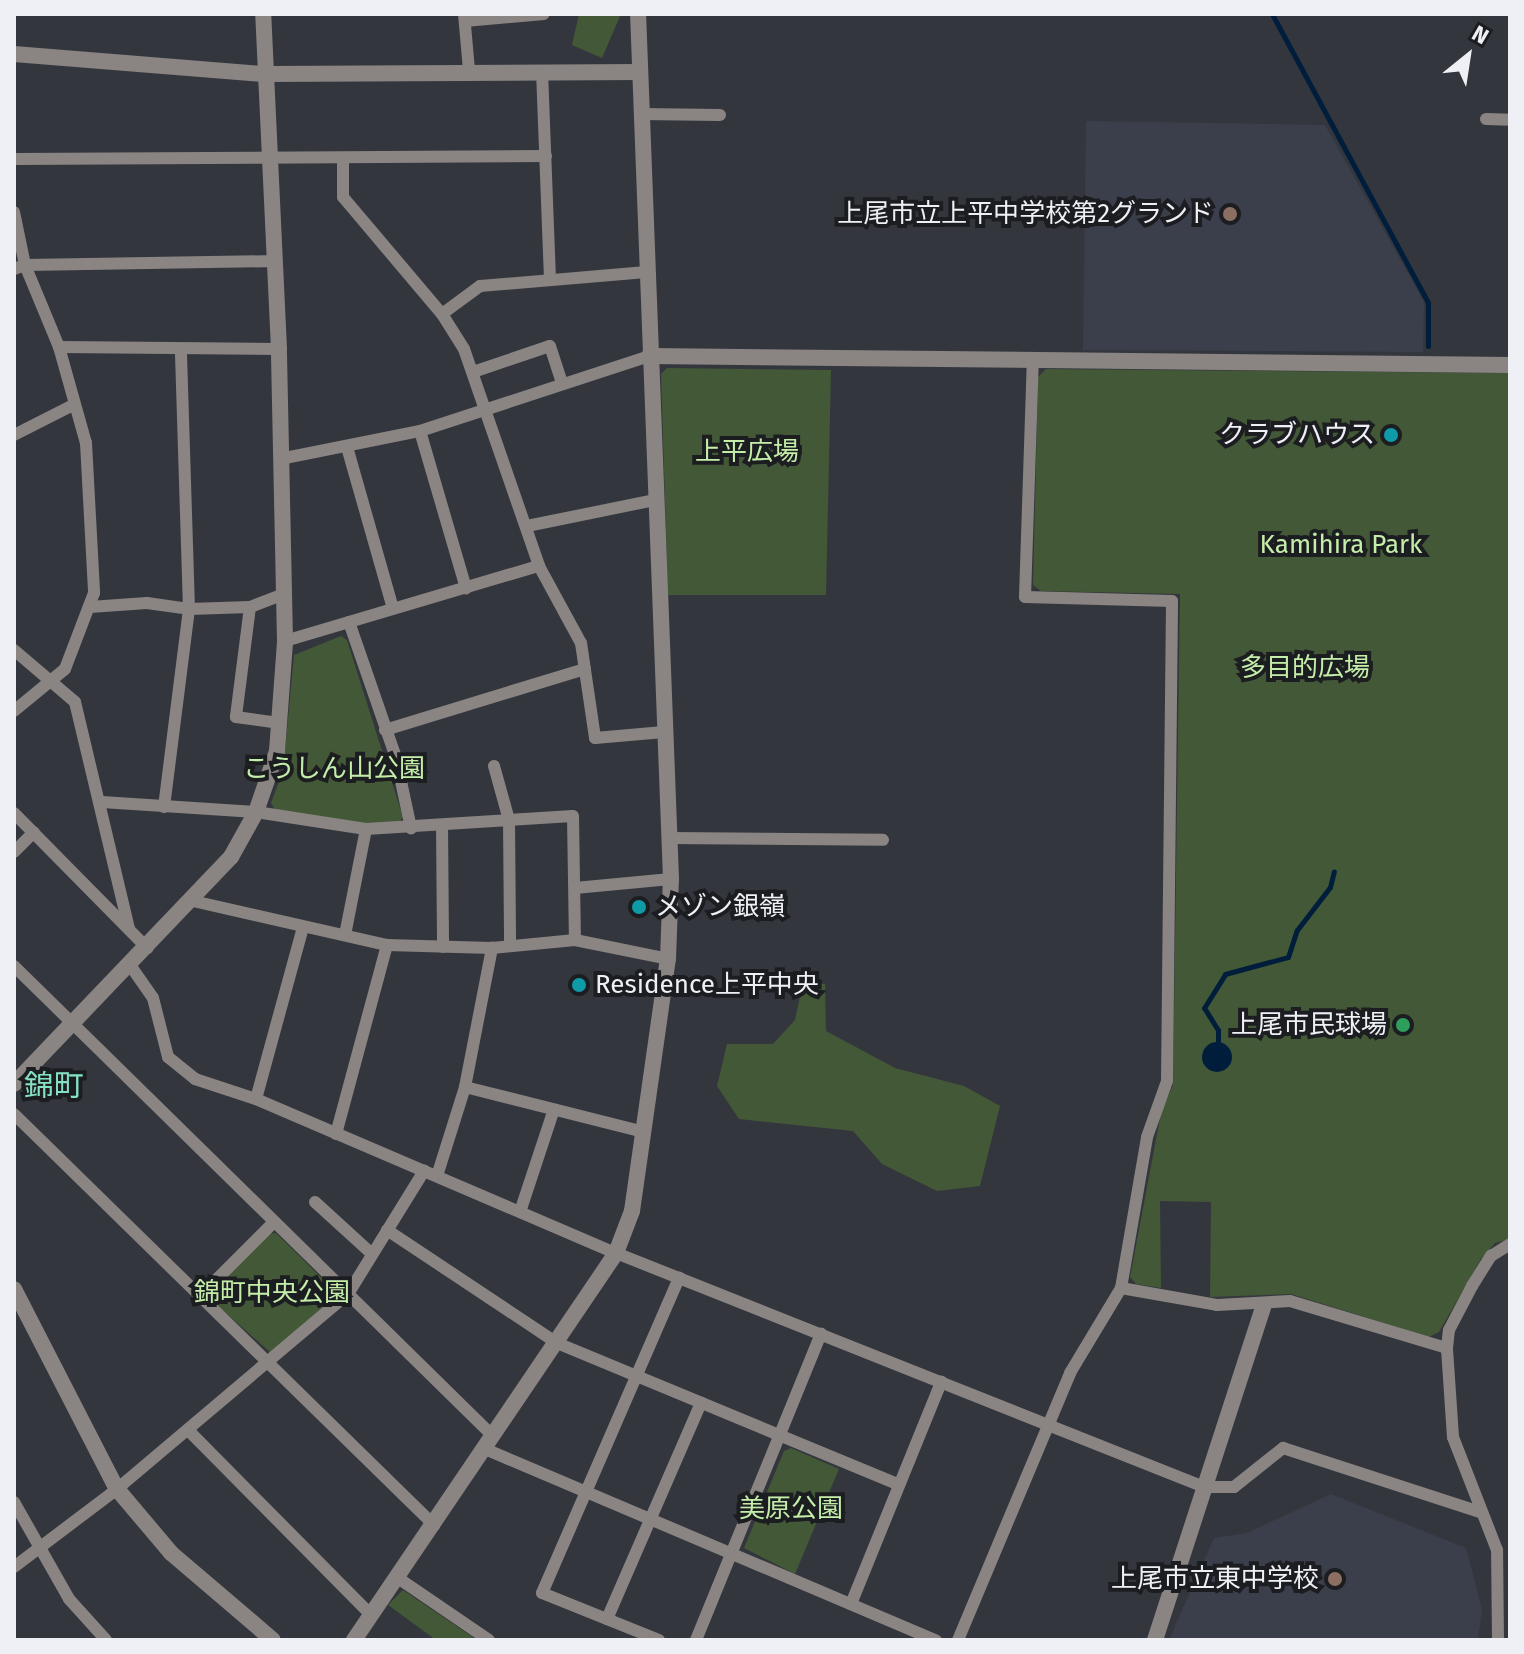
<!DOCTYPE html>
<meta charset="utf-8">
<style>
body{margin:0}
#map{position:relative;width:1524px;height:1654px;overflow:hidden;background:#34363e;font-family:"Fira Sans","Noto Sans JP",sans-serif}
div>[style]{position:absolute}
.built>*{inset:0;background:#3b3f4c}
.green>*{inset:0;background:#435836}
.water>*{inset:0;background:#001e3b}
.round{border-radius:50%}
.stream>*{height:5px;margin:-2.5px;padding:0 2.5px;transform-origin:2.5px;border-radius:2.5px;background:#001e3b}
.minor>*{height:12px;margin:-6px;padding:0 6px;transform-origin:6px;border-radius:6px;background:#8a8583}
.tertiary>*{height:16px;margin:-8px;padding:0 8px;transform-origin:8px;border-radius:8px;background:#8a8583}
.dots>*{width:22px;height:22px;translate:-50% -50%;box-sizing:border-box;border:4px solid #1c1d21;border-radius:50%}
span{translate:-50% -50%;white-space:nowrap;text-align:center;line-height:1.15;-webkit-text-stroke:8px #1c1d21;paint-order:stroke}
.poi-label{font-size:26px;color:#eff0f5}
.right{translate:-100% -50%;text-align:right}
.left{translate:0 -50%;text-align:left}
.park-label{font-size:26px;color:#c3eda9}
.quarter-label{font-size:30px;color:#84e1c3}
.frame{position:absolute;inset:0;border:16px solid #eff0f5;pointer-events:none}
.north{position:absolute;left:1428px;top:16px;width:80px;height:80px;-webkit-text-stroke:6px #1c1d21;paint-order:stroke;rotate:30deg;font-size:22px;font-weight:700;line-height:32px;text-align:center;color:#eff0f5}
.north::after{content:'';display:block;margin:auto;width:28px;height:36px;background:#eff0f5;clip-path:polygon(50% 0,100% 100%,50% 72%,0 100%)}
</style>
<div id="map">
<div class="built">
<i style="clip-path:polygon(1086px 121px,1325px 125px,1424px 302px,1423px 352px,1083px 350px)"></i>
<i style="clip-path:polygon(1331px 1494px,1466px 1548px,1482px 1609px,1478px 1640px,1169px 1640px,1214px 1538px,1247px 1533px)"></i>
</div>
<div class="green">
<i style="clip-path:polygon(579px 14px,621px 14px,602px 58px,572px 45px)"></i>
<i style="clip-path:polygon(667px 368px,831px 370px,826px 595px,668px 595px,661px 374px)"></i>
<i style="clip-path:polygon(1046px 369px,1510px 373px,1510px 1239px,1495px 1243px,1481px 1259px,1439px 1332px,1429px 1337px,1291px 1294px,1210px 1297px,1211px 1202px,1160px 1201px,1161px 1288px,1136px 1284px,1130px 1277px,1161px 1113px,1173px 1085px,1180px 594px,1041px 591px,1033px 585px,1038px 377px)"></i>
<i style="clip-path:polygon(341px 636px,347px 640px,403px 817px,398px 824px,365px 825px,275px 810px,271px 803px,283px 771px,294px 655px)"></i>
<i style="clip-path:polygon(803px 982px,825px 984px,826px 1031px,895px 1068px,964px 1086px,1000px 1106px,980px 1186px,937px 1191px,882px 1164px,853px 1131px,739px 1119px,717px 1086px,727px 1044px,773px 1044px,795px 1020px)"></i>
<i style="clip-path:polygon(276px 1233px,336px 1292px,336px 1299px,271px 1353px,207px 1296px,268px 1234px)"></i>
<i style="clip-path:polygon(791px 1448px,839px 1469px,795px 1574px,744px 1548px,784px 1451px)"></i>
<i style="clip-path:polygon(403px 1590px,477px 1640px,436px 1640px,388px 1605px)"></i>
</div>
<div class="water">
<i class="round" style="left:1202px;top:1042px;width:30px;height:30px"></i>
</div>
<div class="stream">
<i style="left:1272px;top:14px;width:328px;rotate:61.6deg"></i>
<i style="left:1428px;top:303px;width:43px;rotate:90deg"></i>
<i style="left:1218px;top:1042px;width:12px;rotate:-90deg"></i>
<i style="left:1218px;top:1030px;width:26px;rotate:-122deg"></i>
<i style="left:1204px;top:1008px;width:40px;rotate:-58deg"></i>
<i style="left:1225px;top:974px;width:65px;rotate:-15.1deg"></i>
<i style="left:1288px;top:957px;width:28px;rotate:-72deg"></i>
<i style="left:1297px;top:930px;width:54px;rotate:-52.5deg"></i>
<i style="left:1330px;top:887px;width:16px;rotate:-76deg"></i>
</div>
<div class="minor">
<i style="left:464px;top:14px;width:56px;rotate:84.9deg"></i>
<i style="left:465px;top:21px;width:79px;rotate:-5.1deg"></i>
<i style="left:542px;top:71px;width:206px;rotate:87.8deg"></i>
<i style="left:640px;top:114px;width:80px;rotate:0.7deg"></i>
<i style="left:1486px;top:119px;width:24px;rotate:2deg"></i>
<i style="left:14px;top:159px;width:532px;rotate:-0.32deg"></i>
<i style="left:343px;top:160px;width:37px;rotate:90deg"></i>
<i style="left:343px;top:197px;width:153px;rotate:49.8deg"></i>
<i style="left:442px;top:314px;width:41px;rotate:57.8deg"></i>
<i style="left:464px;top:349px;width:230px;rotate:70.9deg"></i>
<i style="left:539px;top:566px;width:88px;rotate:61.4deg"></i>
<i style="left:581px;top:643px;width:96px;rotate:81.6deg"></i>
<i style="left:595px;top:738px;width:69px;rotate:-5deg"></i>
<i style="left:14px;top:212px;width:54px;rotate:78.3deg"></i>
<i style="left:25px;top:265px;width:89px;rotate:67.5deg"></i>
<i style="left:59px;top:347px;width:100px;rotate:74.3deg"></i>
<i style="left:86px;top:443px;width:150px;rotate:86.9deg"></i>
<i style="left:94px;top:593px;width:81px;rotate:110.9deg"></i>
<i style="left:65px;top:669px;width:66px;rotate:140.5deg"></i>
<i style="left:14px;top:269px;width:12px;rotate:-20deg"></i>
<i style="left:25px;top:265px;width:251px;rotate:-0.9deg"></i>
<i style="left:442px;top:314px;width:47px;rotate:-36.4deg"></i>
<i style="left:480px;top:286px;width:167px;rotate:-4.8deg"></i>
<i style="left:59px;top:347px;width:220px;rotate:0.5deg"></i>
<i style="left:473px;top:372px;width:81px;rotate:-18.7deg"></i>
<i style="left:550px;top:346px;width:38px;rotate:72deg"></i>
<i style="left:420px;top:431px;width:164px;rotate:73.7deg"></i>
<i style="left:14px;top:435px;width:68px;rotate:-26.9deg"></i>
<i style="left:347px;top:447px;width:168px;rotate:74.1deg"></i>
<i style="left:280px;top:459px;width:143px;rotate:-11.3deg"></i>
<i style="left:420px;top:431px;width:241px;rotate:-18.1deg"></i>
<i style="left:527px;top:526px;width:131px;rotate:-11.5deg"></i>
<i style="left:90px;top:607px;width:57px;rotate:-4deg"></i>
<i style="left:147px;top:603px;width:42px;rotate:8.1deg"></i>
<i style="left:189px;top:609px;width:61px;rotate:-1.9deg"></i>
<i style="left:250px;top:607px;width:36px;rotate:-21deg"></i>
<i style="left:250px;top:607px;width:111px;rotate:97.3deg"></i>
<i style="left:236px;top:717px;width:43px;rotate:7.9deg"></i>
<i style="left:349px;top:622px;width:144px;rotate:70.9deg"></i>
<i style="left:396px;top:758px;width:72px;rotate:77.9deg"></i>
<i style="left:285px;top:641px;width:265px;rotate:-16.5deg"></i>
<i style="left:14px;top:650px;width:80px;rotate:40.4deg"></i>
<i style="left:75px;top:702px;width:233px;rotate:76.6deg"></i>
<i style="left:385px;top:730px;width:209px;rotate:-17deg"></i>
<i style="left:494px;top:766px;width:56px;rotate:74.5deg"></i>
<i style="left:509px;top:820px;width:126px;rotate:89.5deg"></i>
<i style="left:102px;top:802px;width:154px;rotate:3.7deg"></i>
<i style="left:256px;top:812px;width:111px;rotate:8.8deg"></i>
<i style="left:366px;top:829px;width:207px;rotate:-3.6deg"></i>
<i style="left:573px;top:816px;width:124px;rotate:89.1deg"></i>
<i style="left:164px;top:807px;width:200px;rotate:-82.8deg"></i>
<i style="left:189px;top:609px;width:260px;rotate:-91.8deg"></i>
<i style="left:14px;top:813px;width:190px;rotate:45.4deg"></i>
<i style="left:442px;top:825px;width:122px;rotate:89.5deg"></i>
<i style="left:669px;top:838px;width:214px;rotate:0.5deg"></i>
<i style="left:14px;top:852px;width:28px;rotate:-45deg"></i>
<i style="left:575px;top:888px;width:96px;rotate:-5.4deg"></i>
<i style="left:193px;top:901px;width:199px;rotate:12.8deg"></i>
<i style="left:387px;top:945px;width:105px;rotate:1.6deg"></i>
<i style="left:492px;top:948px;width:83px;rotate:-5.5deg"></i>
<i style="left:575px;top:940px;width:95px;rotate:11.5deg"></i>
<i style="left:345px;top:935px;width:108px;rotate:-78.8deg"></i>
<i style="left:130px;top:965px;width:40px;rotate:55.1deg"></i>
<i style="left:153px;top:998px;width:61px;rotate:75.7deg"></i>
<i style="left:168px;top:1057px;width:35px;rotate:39deg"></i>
<i style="left:195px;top:1079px;width:64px;rotate:18.2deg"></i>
<i style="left:256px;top:1099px;width:392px;rotate:23.2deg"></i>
<i style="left:616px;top:1253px;width:633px;rotate:21.7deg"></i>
<i style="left:1204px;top:1487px;width:30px"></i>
<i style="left:1234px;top:1487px;width:63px;rotate:-38.5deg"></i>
<i style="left:1283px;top:1448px;width:207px;rotate:18deg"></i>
<i style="left:14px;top:966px;width:671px;rotate:44.46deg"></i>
<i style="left:465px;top:1087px;width:185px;rotate:14.1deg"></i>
<i style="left:256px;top:1099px;width:178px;rotate:-74.7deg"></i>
<i style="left:14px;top:1114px;width:588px;rotate:44.38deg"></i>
<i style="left:336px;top:1134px;width:196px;rotate:-74.9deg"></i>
<i style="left:437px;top:1176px;width:93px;rotate:-72.5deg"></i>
<i style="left:465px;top:1087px;width:142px;rotate:-79deg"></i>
<i style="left:315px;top:1202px;width:77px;rotate:42.4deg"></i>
<i style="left:520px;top:1212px;width:108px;rotate:-71.7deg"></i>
<i style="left:387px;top:1230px;width:204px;rotate:33.6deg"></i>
<i style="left:557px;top:1343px;width:370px;rotate:22.5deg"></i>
<i style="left:1121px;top:1288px;width:97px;rotate:10deg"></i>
<i style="left:1217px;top:1305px;width:73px;rotate:-3.1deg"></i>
<i style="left:1290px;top:1301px;width:164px;rotate:16.7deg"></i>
<i style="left:200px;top:1296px;width:105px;rotate:-45deg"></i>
<i style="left:188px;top:1430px;width:260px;rotate:45.3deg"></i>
<i style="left:485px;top:1449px;width:490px;rotate:23deg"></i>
<i style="left:14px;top:1502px;width:112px;rotate:60.4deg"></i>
<i style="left:69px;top:1599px;width:55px;rotate:47.9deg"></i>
<i style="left:14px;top:1567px;width:129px;rotate:-37.1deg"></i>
<i style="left:117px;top:1489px;width:302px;rotate:-40.2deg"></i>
<i style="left:348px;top:1294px;width:145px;rotate:-58.3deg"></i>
<i style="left:398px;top:1578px;width:110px;rotate:34.3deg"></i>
<i style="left:851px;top:1604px;width:240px;rotate:-67.9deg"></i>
<i style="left:607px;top:1619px;width:236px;rotate:-66.5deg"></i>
<i style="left:659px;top:1640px;width:126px;rotate:-158.1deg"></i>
<i style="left:542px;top:1593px;width:344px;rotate:-66.5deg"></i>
<i style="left:696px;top:1640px;width:331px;rotate:-67.8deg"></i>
<i style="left:958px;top:1640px;width:290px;rotate:-67.2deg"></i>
<i style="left:1070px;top:1373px;width:99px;rotate:-59deg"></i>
<i style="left:1121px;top:1288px;width:153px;rotate:-80.2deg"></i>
<i style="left:1147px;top:1137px;width:59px;rotate:-70.3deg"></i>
<i style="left:1167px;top:1081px;width:480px;rotate:-89.4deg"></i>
<i style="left:1172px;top:601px;width:147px;rotate:-178.4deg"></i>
<i style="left:1025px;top:597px;width:236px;rotate:-88.1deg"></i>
<i style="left:1498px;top:1640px;width:90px;rotate:-90.6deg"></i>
<i style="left:1497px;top:1550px;width:121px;rotate:-111.3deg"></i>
<i style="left:1453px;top:1437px;width:89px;rotate:-93.9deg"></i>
<i style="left:1447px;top:1348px;width:18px;rotate:-84deg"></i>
<i style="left:1449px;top:1330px;width:50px;rotate:-62.4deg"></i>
<i style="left:1472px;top:1286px;width:36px;rotate:-58deg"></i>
<i style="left:1491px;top:1256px;width:22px;rotate:-32deg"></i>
</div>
<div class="tertiary">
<i style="left:14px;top:54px;width:252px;rotate:4.6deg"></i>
<i style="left:265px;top:74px;width:374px;rotate:-0.3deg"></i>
<i style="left:649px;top:356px;width:861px;rotate:0.6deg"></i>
<i style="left:14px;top:1084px;width:314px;rotate:-46.3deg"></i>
<i style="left:231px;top:857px;width:51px;rotate:-60.9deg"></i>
<i style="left:256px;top:812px;width:65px;rotate:-71deg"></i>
<i style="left:277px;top:751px;width:110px;rotate:-85.8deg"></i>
<i style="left:285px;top:641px;width:292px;rotate:-91.2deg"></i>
<i style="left:279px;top:349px;width:335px;rotate:-92.7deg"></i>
<i style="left:14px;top:1289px;width:225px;rotate:62.8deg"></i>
<i style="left:117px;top:1489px;width:84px;rotate:49.8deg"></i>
<i style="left:171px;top:1553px;width:134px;rotate:40.5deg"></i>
<i style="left:354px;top:1640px;width:467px;rotate:-55.9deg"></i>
<i style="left:616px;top:1253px;width:45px;rotate:-69.1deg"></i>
<i style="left:632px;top:1211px;width:255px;rotate:-81.9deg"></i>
<i style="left:668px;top:959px;width:80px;rotate:-87.9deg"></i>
<i style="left:671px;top:879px;width:866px;rotate:-92.18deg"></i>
<i style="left:1155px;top:1640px;width:352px;rotate:-72deg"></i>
</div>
<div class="dots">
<i style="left:1230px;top:214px;background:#8d6e63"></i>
<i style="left:1391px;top:435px;background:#0f9aa8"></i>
<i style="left:639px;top:907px;background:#0f9aa8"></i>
<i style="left:579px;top:985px;background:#0f9aa8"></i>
<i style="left:1403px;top:1025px;background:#2e9e5b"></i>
<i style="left:1335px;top:1579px;background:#8d6e63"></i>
</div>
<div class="poi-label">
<span class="right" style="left:1214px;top:214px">上尾市立上平中学校第2グランド</span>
<span class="right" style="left:1375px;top:435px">クラブハウス</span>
<span class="left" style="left:655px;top:907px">メゾン銀嶺</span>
<span class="left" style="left:595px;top:985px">Residence上平中央</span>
<span class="right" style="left:1387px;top:1025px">上尾市民球場</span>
<span class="right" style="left:1319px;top:1579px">上尾市立東中学校</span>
</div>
<div class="park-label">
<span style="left:747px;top:452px">上平広場</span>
<span style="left:1341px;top:545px">Kamihira Park</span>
<span style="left:1305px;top:668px">多目的広場</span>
<span style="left:334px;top:769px">こうしん山公園</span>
<span style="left:272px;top:1293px">錦町中央公園</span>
<span style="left:791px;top:1509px">美原公園</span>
</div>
<div class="quarter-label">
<span style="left:54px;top:1086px">錦町</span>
</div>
<div class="frame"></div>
<div class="north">N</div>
</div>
